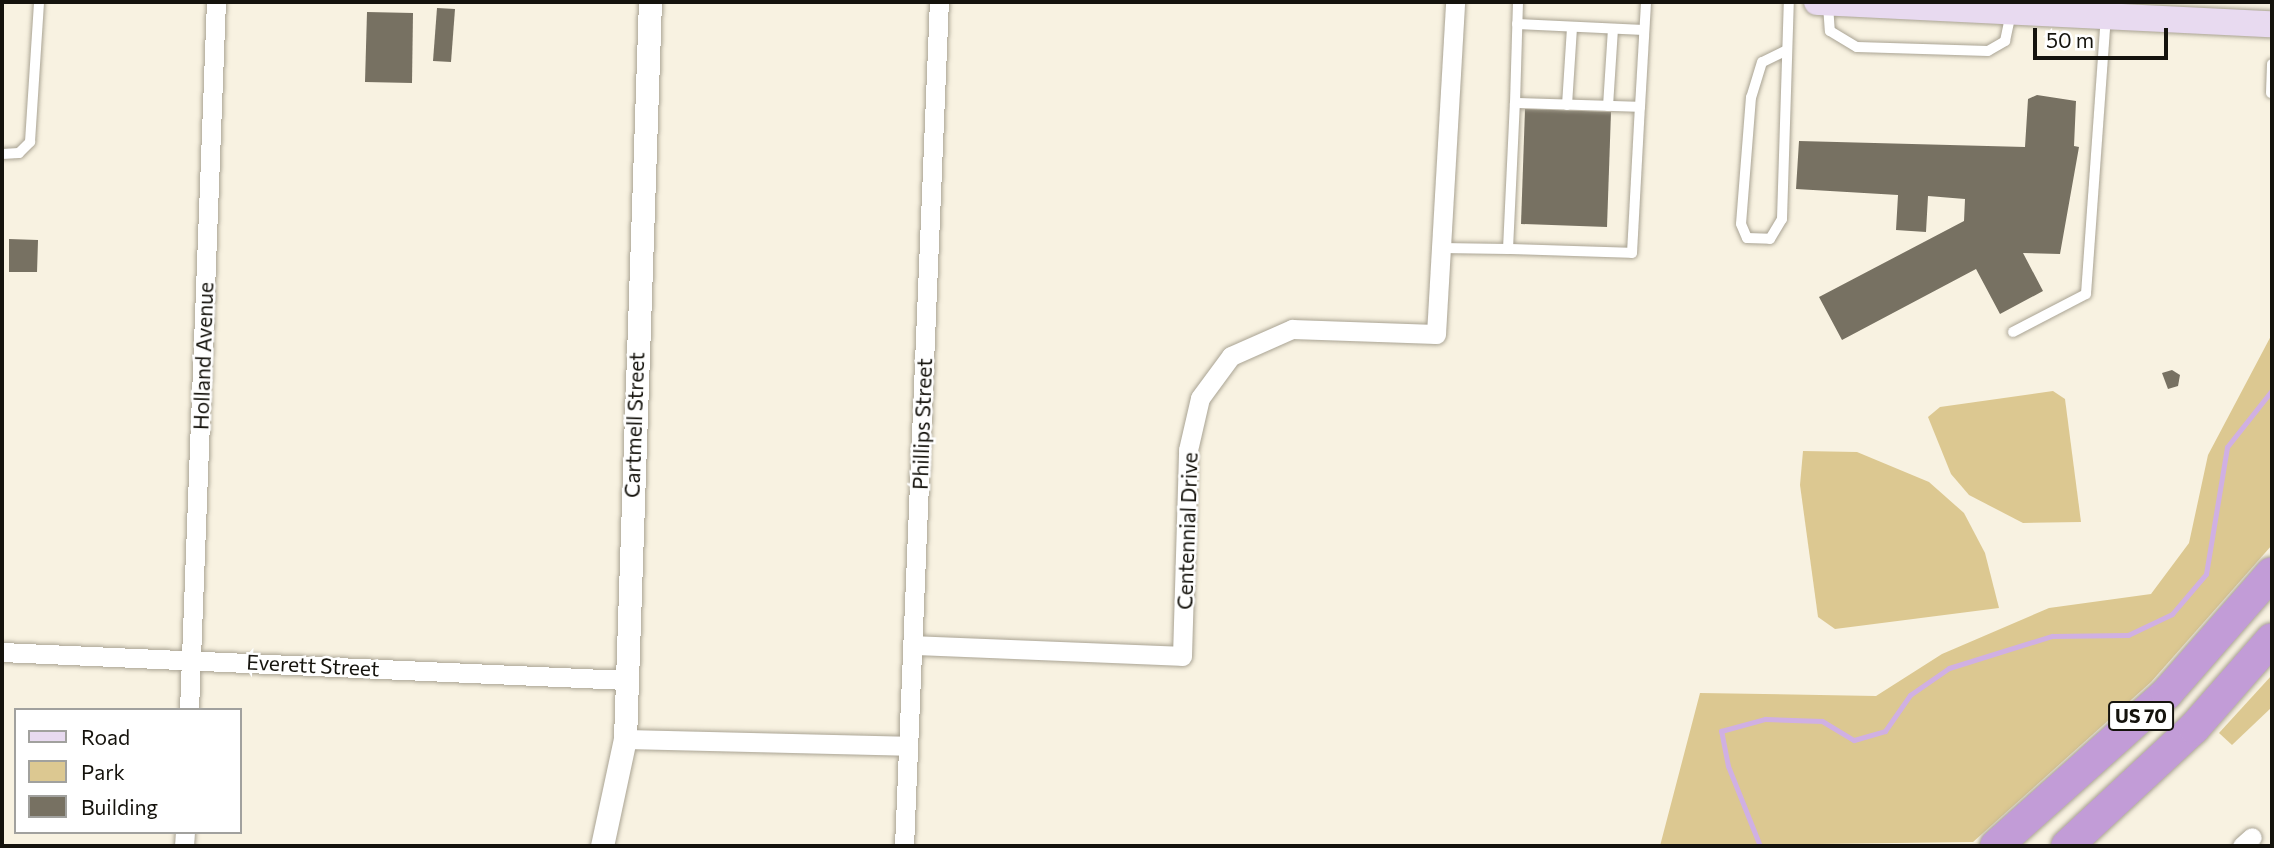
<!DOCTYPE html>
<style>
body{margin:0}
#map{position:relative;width:2274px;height:848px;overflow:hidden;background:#f8f2e1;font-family:Commissioner,sans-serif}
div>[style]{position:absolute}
.green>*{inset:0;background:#dcc891}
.stream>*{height:5px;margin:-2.5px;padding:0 2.5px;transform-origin:2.5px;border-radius:2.5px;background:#d0b0e3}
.building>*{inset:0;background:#777162}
.roads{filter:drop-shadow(0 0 2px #a9a393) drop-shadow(0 0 2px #a9a393)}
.service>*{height:10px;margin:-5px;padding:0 5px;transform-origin:5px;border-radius:5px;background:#fff}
.minor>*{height:19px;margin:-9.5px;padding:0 9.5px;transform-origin:9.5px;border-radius:9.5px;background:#fff}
.tertiary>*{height:23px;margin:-11.5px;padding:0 11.5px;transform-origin:11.5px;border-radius:11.5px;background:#fff}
.secondary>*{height:26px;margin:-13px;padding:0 13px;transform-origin:13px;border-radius:13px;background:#e8daf0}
.trunk>*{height:32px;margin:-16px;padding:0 16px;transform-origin:16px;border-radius:16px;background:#c29cd7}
span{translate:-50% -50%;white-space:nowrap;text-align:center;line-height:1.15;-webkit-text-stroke:5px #fff;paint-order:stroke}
.shield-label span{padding:2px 5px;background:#fff;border:2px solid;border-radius:5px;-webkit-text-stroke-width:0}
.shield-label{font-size:19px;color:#15130d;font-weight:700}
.street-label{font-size:21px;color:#15130d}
.frame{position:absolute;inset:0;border:4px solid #15130d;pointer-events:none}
.legend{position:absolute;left:14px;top:708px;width:228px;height:126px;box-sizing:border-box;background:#fff;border:2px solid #a1a19e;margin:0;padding:9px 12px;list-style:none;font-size:21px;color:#15130d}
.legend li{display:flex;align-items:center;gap:14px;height:35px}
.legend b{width:35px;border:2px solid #a1a19e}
.scale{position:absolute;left:2033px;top:28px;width:135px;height:32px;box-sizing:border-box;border:4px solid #15130d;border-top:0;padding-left:9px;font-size:21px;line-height:24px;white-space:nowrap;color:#15130d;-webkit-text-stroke:5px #fff;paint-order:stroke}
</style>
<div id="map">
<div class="green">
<i style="clip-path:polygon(2272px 334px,2272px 545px,2151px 682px,1973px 842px,1660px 846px,1700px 693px,1876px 696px,1942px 654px,2049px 608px,2151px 594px,2189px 543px,2208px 455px)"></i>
<i style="clip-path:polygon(2053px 391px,2065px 399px,2081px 522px,2023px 523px,1969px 495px,1951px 474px,1928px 417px,1940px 407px)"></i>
<i style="clip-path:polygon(1803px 451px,1857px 452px,1929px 482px,1964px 513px,1985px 553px,1999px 608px,1835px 629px,1818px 617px,1800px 485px)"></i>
<i style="clip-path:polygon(2272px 675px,2272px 707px,2232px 745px,2219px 733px)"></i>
</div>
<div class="stream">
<i style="left:1760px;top:846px;width:86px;rotate:-111.8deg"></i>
<i style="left:1728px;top:766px;width:36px;rotate:-101deg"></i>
<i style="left:1721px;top:731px;width:46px;rotate:-15.3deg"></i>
<i style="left:1765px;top:719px;width:57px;rotate:2deg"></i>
<i style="left:1822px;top:721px;width:37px;rotate:31deg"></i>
<i style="left:1854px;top:740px;width:32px;rotate:-16deg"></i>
<i style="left:1885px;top:731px;width:44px;rotate:-55.2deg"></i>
<i style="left:1910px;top:695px;width:47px;rotate:-34.7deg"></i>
<i style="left:1949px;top:668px;width:108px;rotate:-17.3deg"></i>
<i style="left:2052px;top:636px;width:76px;rotate:-0.8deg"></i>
<i style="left:2128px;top:635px;width:49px;rotate:-25.5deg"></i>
<i style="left:2172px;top:614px;width:52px;rotate:-49.6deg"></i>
<i style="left:2206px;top:574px;width:129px;rotate:-80.6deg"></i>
<i style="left:2227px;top:447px;width:73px;rotate:-51.7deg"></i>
</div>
<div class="building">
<i style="clip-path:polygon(437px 8px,455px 9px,451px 62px,433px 61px)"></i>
<i style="clip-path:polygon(367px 12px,413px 13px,412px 83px,365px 82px)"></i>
<i style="clip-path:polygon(2037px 95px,2076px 101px,2074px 146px,2079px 147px,2060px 254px,2023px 253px,2043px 291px,2000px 314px,1976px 269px,1842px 340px,1819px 297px,1964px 221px,1965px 199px,1928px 196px,1926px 232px,1896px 230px,1898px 195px,1796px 189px,1799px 141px,2025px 147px,2028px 99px)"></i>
<i style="clip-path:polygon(1525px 109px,1611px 112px,1607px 227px,1521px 224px)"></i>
<i style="clip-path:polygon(9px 239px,38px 240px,37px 272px,9px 272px)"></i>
<i style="clip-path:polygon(2172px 370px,2180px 375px,2178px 386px,2168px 389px,2162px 373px)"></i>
</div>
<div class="roads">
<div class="service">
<i style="left:1518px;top:2px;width:101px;rotate:91.7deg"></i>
<i style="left:1515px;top:103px;width:125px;rotate:1.8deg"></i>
<i style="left:1640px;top:107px;width:105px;rotate:-86.7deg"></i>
<i style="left:1828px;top:5px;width:26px;rotate:86deg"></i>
<i style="left:1830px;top:31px;width:31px;rotate:31deg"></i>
<i style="left:1857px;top:47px;width:131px;rotate:1.7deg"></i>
<i style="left:1988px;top:51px;width:20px;rotate:-30deg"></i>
<i style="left:2005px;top:41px;width:29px;rotate:-78deg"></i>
<i style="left:1517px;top:24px;width:127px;rotate:2.7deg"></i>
<i style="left:1785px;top:51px;width:25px;rotate:154deg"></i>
<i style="left:1762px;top:62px;width:37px;rotate:107deg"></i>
<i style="left:1751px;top:97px;width:127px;rotate:94.5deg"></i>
<i style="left:1741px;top:224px;width:15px;rotate:67deg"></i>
<i style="left:1747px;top:238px;width:23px;rotate:2deg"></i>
<i style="left:1770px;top:239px;width:23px;rotate:-59deg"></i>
<i style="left:1782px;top:219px;width:217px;rotate:-88.2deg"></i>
<i style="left:2271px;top:93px;width:29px;rotate:-88deg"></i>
<i style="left:1567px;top:105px;width:78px;rotate:-86.3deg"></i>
<i style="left:1608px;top:106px;width:77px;rotate:-86.3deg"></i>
<i style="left:2px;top:154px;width:17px;rotate:-3deg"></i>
<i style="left:19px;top:153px;width:16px;rotate:-45deg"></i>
<i style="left:30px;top:142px;width:140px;rotate:-86.3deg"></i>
<i style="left:1441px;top:248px;width:67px;rotate:0.9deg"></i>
<i style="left:1508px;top:249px;width:146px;rotate:-87.3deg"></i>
<i style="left:1508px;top:249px;width:124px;rotate:1.8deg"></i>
<i style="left:1632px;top:253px;width:146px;rotate:-86.9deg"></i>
<i style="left:2013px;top:332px;width:82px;rotate:-27.5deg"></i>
<i style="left:2086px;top:294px;width:277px;rotate:-85.9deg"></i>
</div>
<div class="minor">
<i style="left:913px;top:645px;width:269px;rotate:2.3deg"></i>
<i style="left:1182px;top:656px;width:206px;rotate:-88.3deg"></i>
<i style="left:1188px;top:450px;width:53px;rotate:-77deg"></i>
<i style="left:1200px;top:398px;width:52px;rotate:-53.6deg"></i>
<i style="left:1231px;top:356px;width:67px;rotate:-23.9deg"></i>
<i style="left:1292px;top:329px;width:144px;rotate:2deg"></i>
<i style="left:1436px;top:334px;width:333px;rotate:-86.7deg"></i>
<i style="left:2px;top:652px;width:624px;rotate:2.57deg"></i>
<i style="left:189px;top:710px;width:709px;rotate:-87.82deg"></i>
<i style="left:625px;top:739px;width:282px;rotate:1.4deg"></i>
<i style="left:184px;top:846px;width:14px;rotate:-86deg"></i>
<i style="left:904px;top:846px;width:845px;rotate:-87.63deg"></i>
<i style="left:2242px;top:846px;width:13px;rotate:-42deg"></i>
</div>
<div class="tertiary">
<i style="left:602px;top:846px;width:109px;rotate:-77.9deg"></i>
<i style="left:625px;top:739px;width:737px;rotate:-88.06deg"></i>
</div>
<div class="secondary">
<i style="left:1817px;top:2px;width:456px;rotate:2.8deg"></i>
</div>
<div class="trunk">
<i style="left:1996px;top:846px;width:229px;rotate:-41.8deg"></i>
<i style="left:2167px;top:693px;width:159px;rotate:-48.8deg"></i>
<i style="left:2067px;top:846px;width:173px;rotate:-42.9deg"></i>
<i style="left:2194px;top:728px;width:118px;rotate:-48.8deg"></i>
</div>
</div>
<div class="shield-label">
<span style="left:2141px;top:716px">US 70</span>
</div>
<div class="street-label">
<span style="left:203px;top:356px;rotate:-88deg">Holland Avenue</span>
<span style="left:922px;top:424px;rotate:-88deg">Phillips Street</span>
<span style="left:634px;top:425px;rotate:-88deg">Cartmell Street</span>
<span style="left:1187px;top:531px;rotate:-88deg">Centennial Drive</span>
<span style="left:313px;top:665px;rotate:3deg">Everett Street</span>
</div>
<div class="frame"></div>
<ul class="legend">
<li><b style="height:9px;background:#e8daf0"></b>Road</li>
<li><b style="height:19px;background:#dcc891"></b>Park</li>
<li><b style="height:19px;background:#777162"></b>Building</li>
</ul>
<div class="scale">50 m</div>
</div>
